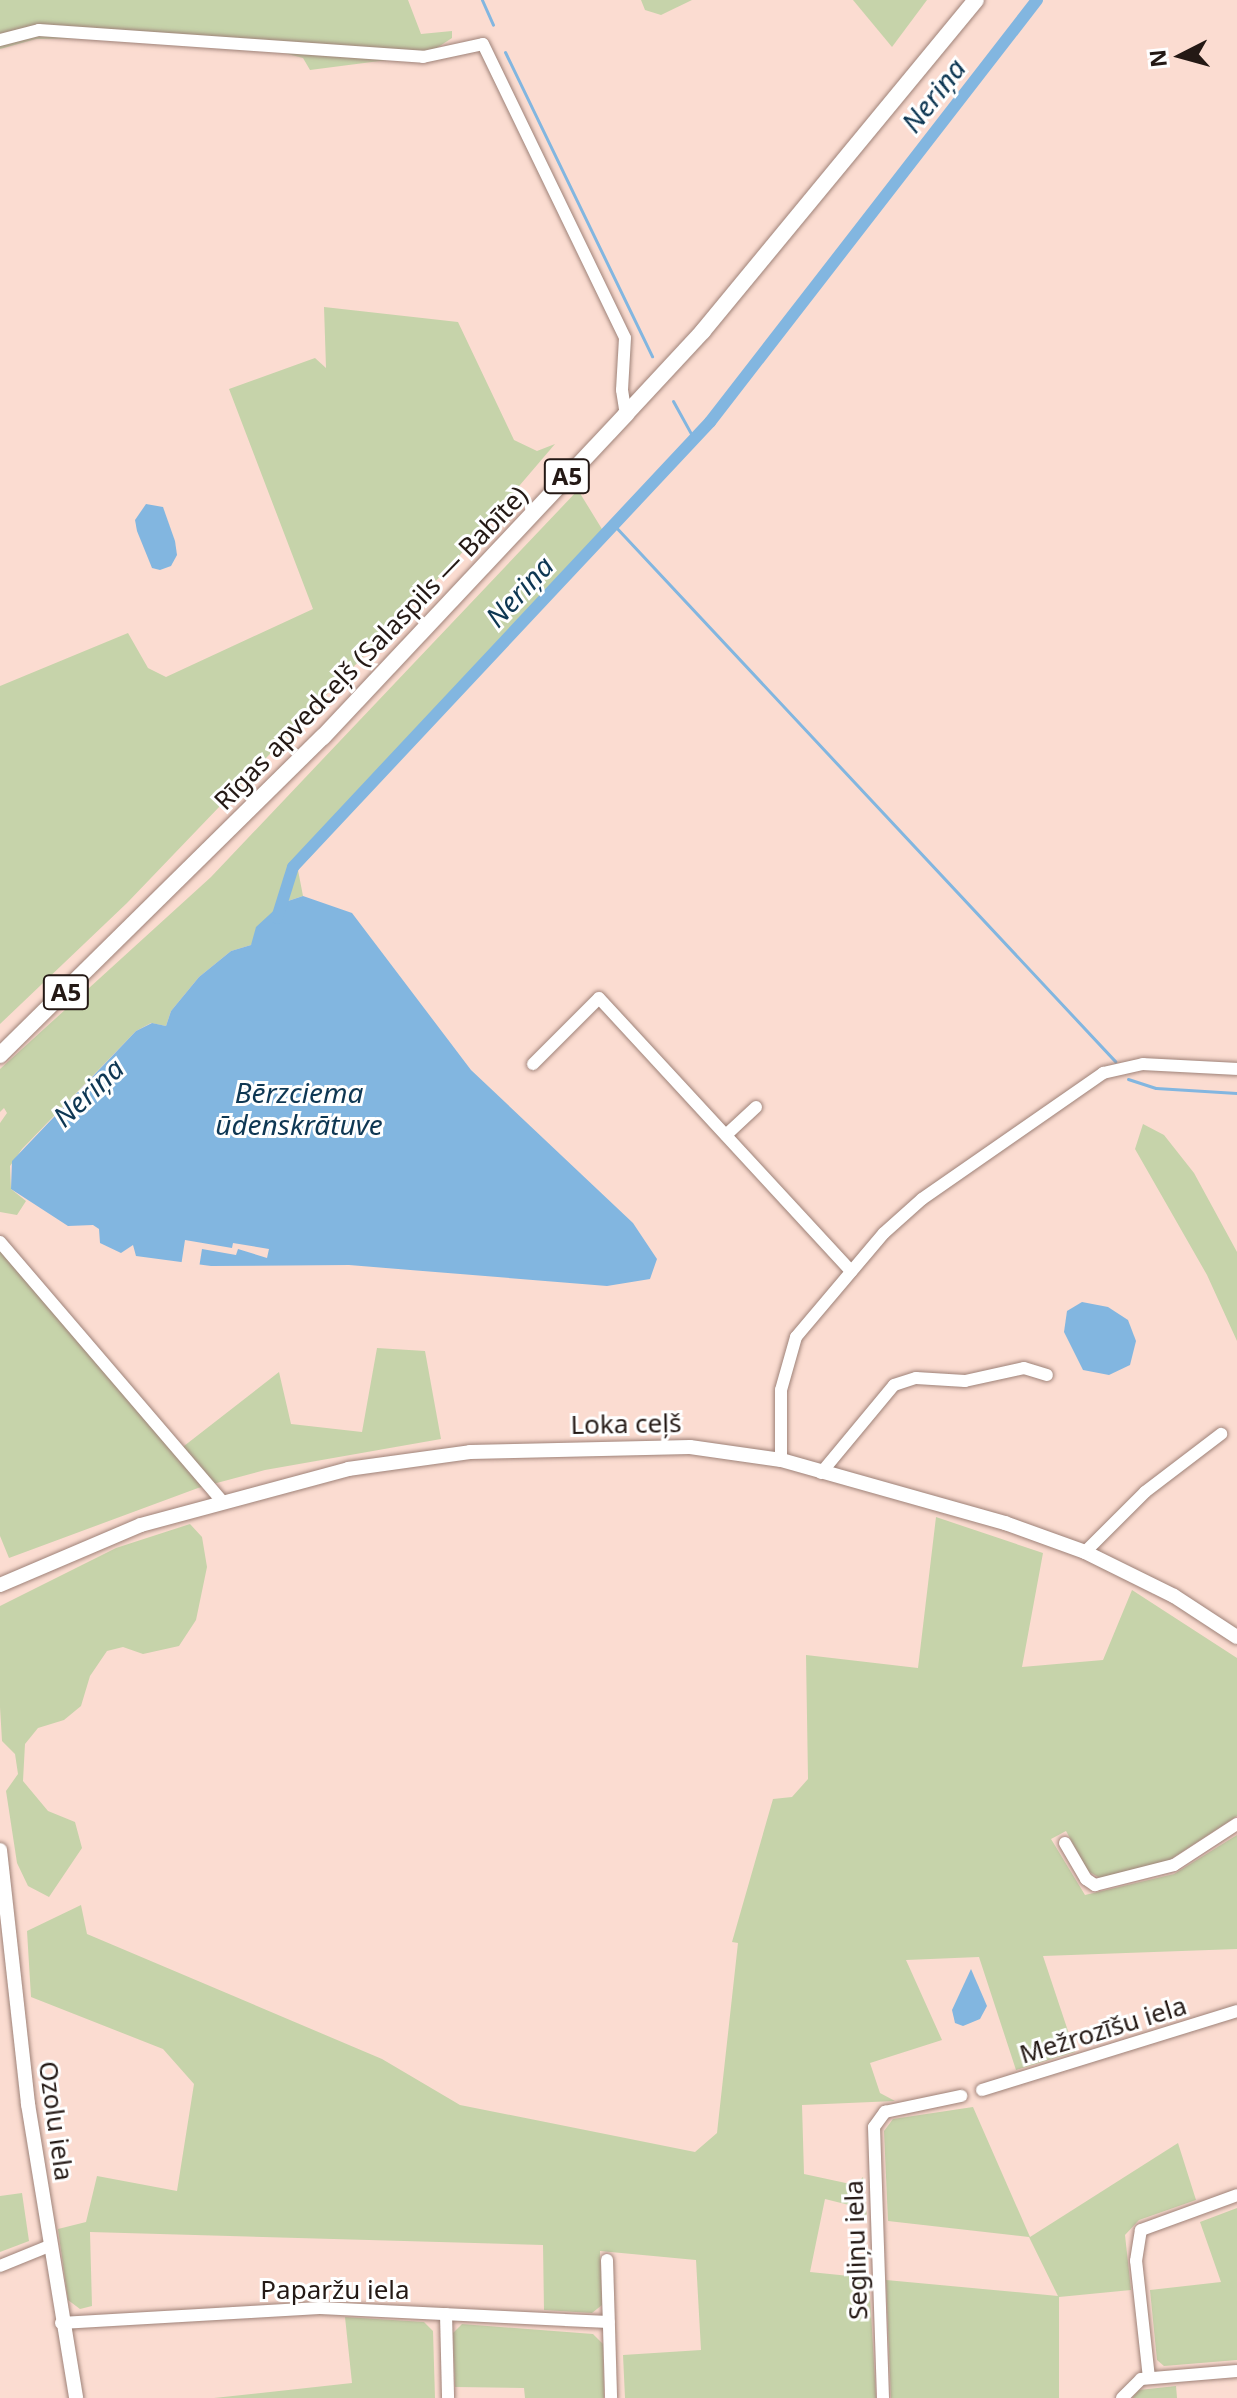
<!DOCTYPE html>
<meta charset="utf-8">
<style>
body{margin:0}
#map{position:relative;width:1237px;height:2398px;overflow:hidden;background:#fbdcd1;font-family:"Noto Sans",sans-serif}
div>[style]{position:absolute}
.green>*{inset:0;background:#c6d3aa}
.water>*{inset:0;background:#82b6e0}
.pier>*{inset:0;background:#fbdcd1}
.stream>*{height:3px;margin:-1.5px;padding:0 1.5px;transform-origin:1.5px;border-radius:1.5px;background:#82b6e0}
.canal>*{height:12px;margin:-6px;padding:0 6px;transform-origin:6px;border-radius:6px;background:#82b6e0}
.roads{filter:drop-shadow(0 0 2px #9e8278) drop-shadow(0 0 2px #9e8278)}
.minor>*{height:12px;margin:-6px;padding:0 6px;transform-origin:6px;border-radius:6px;background:#fff}
.major>*{height:14px;margin:-7px;padding:0 7px;transform-origin:7px;border-radius:7px;background:#fff}
.highway>*{height:16px;margin:-8px;padding:0 8px;transform-origin:8px;border-radius:8px;background:#fff}
span{translate:-50% -50%;white-space:nowrap;text-align:center;line-height:1.15;-webkit-text-stroke:6px #fff;paint-order:stroke}
.shield-label span{padding:2px 6px;background:#fff;border:2px solid;border-radius:6px;-webkit-text-stroke-width:0}
.shield-label{font-size:24px;color:#241915;font-weight:700}
.street-label{font-size:26px;color:#241915}
.water-label{font-size:28px;color:#0e3753;font-style:italic}
.north{position:absolute;left:1141px;top:16px;width:80px;height:80px;-webkit-text-stroke:6px #fff;paint-order:stroke;rotate:264deg;font-size:22px;font-weight:700;line-height:32px;text-align:center;color:#241915}
.north::after{content:'';display:block;margin:auto;width:28px;height:36px;background:#241915;clip-path:polygon(50% 0,100% 100%,50% 72%,0 100%)}
</style>
<div id="map">
<div class="green">
<i style="clip-path:polygon(0 0,408px 0,421px 34px,452px 31px,452px 38px,426px 55px,310px 70px,303px 58px,273px 50px,107px 38px,36px 39px,0 49px)"></i>
<i style="clip-path:polygon(641px 0,692px 0,661px 15px,645px 10px)"></i>
<i style="clip-path:polygon(853px 0,927px 0,892px 47px)"></i>
<i style="clip-path:polygon(324px 307px,458px 322px,514px 440px,537px 451px,555px 444px,454px 562px,127px 903px,0 1024px,0 686px,128px 633px,148px 668px,166px 677px,313px 609px,229px 389px,315px 358px,326px 368px)"></i>
<i style="clip-path:polygon(578px 490px,605px 534px,298px 870px,303px 896px,282px 903px,251px 945px,231px 951px,199px 977px,171px 1011px,166px 1026px,151px 1023px,136px 1031px,22px 1149px,10px 1166px,11px 1189px,26px 1201px,17px 1215px,0 1212px,0 1123px,7px 1113px,4px 1108px,0 1112px,0 1069px,211px 877px)"></i>
<i style="clip-path:polygon(1143px 1124px,1164px 1135px,1194px 1173px,1237px 1252px,1237px 1341px,1207px 1275px,1135px 1149px)"></i>
<i style="clip-path:polygon(0 1251px,175px 1453px,279px 1372px,291px 1424px,362px 1432px,377px 1348px,425px 1351px,441px 1439px,265px 1470px,198px 1488px,9px 1558px,0 1536px)"></i>
<i style="clip-path:polygon(936px 1517px,1043px 1553px,1022px 1667px,1103px 1660px,1132px 1590px,1237px 1658px,1237px 1816px,1168px 1861px,1100px 1878px,1088px 1871px,1066px 1831px,1051px 1839px,1085px 1895px,1174px 1874px,1237px 1835px,1237px 1949px,1043px 1956px,1075px 2052px,1016px 2070px,979px 1957px,906px 1960px,942px 2040px,870px 2063px,880px 2093px,895px 2101px,802px 2105px,804px 2174px,855px 2185px,863px 2177px,867px 2218px,857px 2207px,825px 2199px,810px 2272px,869px 2278px,876px 2398px,625px 2398px,623px 2355px,701px 2350px,696px 2260px,600px 2251px,602px 2305px,592px 2313px,544px 2310px,543px 2245px,90px 2232px,92px 2306px,80px 2309px,68px 2300px,58px 2229px,86px 2222px,97px 2176px,177px 2191px,194px 2084px,163px 2049px,31px 1997px,27px 1931px,81px 1905px,87px 1934px,382px 2059px,460px 2105px,695px 2152px,717px 2133px,738px 1943px,732px 1942px,773px 1799px,792px 1797px,808px 1779px,806px 1655px,918px 1668px)"></i>
<i style="clip-path:polygon(190px 1524px,202px 1537px,207px 1567px,196px 1620px,179px 1646px,143px 1654px,123px 1647px,107px 1651px,90px 1676px,81px 1706px,64px 1720px,38px 1728px,25px 1744px,23px 1781px,48px 1811px,75px 1822px,82px 1848px,49px 1897px,28px 1886px,17px 1863px,6px 1791px,18px 1774px,15px 1754px,2px 1741px,0 1707px,0 1606px,116px 1548px)"></i>
<i style="clip-path:polygon(973px 2107px,1030px 2237px,1178px 2143px,1196px 2200px,1139px 2220px,1125px 2235px,1131px 2290px,1059px 2297px,1059px 2398px,891px 2398px,886px 2280px,1058px 2296px,1029px 2237px,888px 2221px,884px 2131px,893px 2119px)"></i>
<i style="clip-path:polygon(22px 2193px,29px 2241px,0 2252px,0 2196px)"></i>
<i style="clip-path:polygon(1237px 2208px,1237px 2360px,1164px 2366px,1157px 2360px,1150px 2290px,1221px 2282px,1200px 2222px)"></i>
<i style="clip-path:polygon(345px 2317px,424px 2322px,433px 2331px,435px 2398px,214px 2398px,352px 2383px)"></i>
<i style="clip-path:polygon(462px 2324px,593px 2334px,603px 2344px,604px 2398px,525px 2398px,524px 2388px,455px 2387px,453px 2333px)"></i>
<i style="clip-path:polygon(1176px 2386px,1177px 2398px,1132px 2398px,1139px 2390px)"></i>
</div>
<div class="water">
<i style="clip-path:polygon(146px 504px,163px 507px,175px 541px,177px 555px,171px 566px,160px 570px,152px 568px,137px 531px,135px 520px)"></i>
<i style="clip-path:polygon(303px 896px,352px 913px,471px 1070px,633px 1223px,657px 1259px,650px 1279px,607px 1286px,349px 1265px,211px 1266px,136px 1256px,133px 1245px,121px 1253px,100px 1243px,99px 1229px,93px 1225px,68px 1226px,11px 1189px,12px 1161px,136px 1031px,152px 1023px,166px 1026px,171px 1011px,199px 977px,231px 951px,251px 945px,256px 927px,282px 903px)"></i>
<i style="clip-path:polygon(1082px 1302px,1108px 1307px,1128px 1320px,1136px 1341px,1130px 1365px,1109px 1375px,1083px 1370px,1064px 1332px,1067px 1311px)"></i>
<i style="clip-path:polygon(971px 1969px,987px 2006px,980px 2019px,963px 2026px,955px 2023px,952px 2010px)"></i>
</div>
<div class="pier">
<i style="clip-path:polygon(185px 1240px,232px 1248px,233px 1243px,269px 1249px,267px 1258px,238px 1249px,236px 1255px,202px 1249px,199px 1268px,181px 1266px)"></i>
</div>
<div class="stream">
<i style="left:482px;top:0;width:27px;rotate:66deg"></i>
<i style="left:505px;top:52px;width:338px;rotate:64.2deg"></i>
<i style="left:673px;top:401px;width:43px;rotate:61.1deg"></i>
<i style="left:612px;top:523px;width:737px;rotate:46.93deg"></i>
<i style="left:1128px;top:1079px;width:29px;rotate:18deg"></i>
<i style="left:1156px;top:1088px;width:81px;rotate:3.5deg"></i>
</div>
<div class="canal">
<i style="left:277px;top:918px;width:53px;rotate:-72.6deg"></i>
<i style="left:293px;top:867px;width:610px;rotate:-46.86deg"></i>
<i style="left:710px;top:422px;width:534px;rotate:-52.23deg"></i>
</div>
<div class="roads">
<div class="minor">
<i style="left:0;top:40px;width:40px;rotate:-14.4deg"></i>
<i style="left:39px;top:30px;width:385px;rotate:4deg"></i>
<i style="left:423px;top:57px;width:61px;rotate:-12.2deg"></i>
<i style="left:483px;top:44px;width:326px;rotate:64.2deg"></i>
<i style="left:625px;top:338px;width:52px;rotate:93.3deg"></i>
<i style="left:622px;top:390px;width:24px;rotate:81deg"></i>
<i style="left:533px;top:1064px;width:93px;rotate:-45deg"></i>
<i style="left:599px;top:998px;width:372px;rotate:47.3deg"></i>
<i style="left:726px;top:1135px;width:41px;rotate:-43deg"></i>
<i style="left:0;top:1242px;width:340px;rotate:49.4deg"></i>
<i style="left:781px;top:1460px;width:70px;rotate:-90deg"></i>
<i style="left:781px;top:1390px;width:55px;rotate:-74.2deg"></i>
<i style="left:796px;top:1337px;width:136px;rotate:-49.8deg"></i>
<i style="left:884px;top:1233px;width:51px;rotate:-41.8deg"></i>
<i style="left:922px;top:1199px;width:221px;rotate:-34.8deg"></i>
<i style="left:1103px;top:1073px;width:41px;rotate:-12.7deg"></i>
<i style="left:1143px;top:1064px;width:94px;rotate:3deg"></i>
<i style="left:821px;top:1473px;width:114px;rotate:-50.3deg"></i>
<i style="left:894px;top:1385px;width:23px;rotate:-18deg"></i>
<i style="left:916px;top:1378px;width:49px;rotate:3.5deg"></i>
<i style="left:965px;top:1381px;width:60px;rotate:-12.4deg"></i>
<i style="left:1024px;top:1368px;width:24px;rotate:17deg"></i>
<i style="left:1085px;top:1552px;width:85px;rotate:-45deg"></i>
<i style="left:1145px;top:1492px;width:96px;rotate:-37.3deg"></i>
<i style="left:1065px;top:1843px;width:42px;rotate:59.7deg"></i>
<i style="left:1086px;top:1879px;width:11px;rotate:34deg"></i>
<i style="left:1095px;top:1885px;width:81px;rotate:-14.2deg"></i>
<i style="left:1174px;top:1865px;width:75px;rotate:-33.1deg"></i>
<i style="left:982px;top:2090px;width:267px;rotate:-17.2deg"></i>
<i style="left:607px;top:2260px;width:138px;rotate:88.3deg"></i>
<i style="left:0;top:2266px;width:53px;rotate:-22.2deg"></i>
<i style="left:446px;top:2314px;width:84px;rotate:88.6deg"></i>
<i style="left:61px;top:2323px;width:259px;rotate:-3.3deg"></i>
<i style="left:320px;top:2308px;width:289px;rotate:2.8deg"></i>
<i style="left:1149px;top:2378px;width:118px;rotate:-96.3deg"></i>
<i style="left:1136px;top:2261px;width:31px;rotate:-81deg"></i>
<i style="left:1141px;top:2230px;width:102px;rotate:-20deg"></i>
<i style="left:883px;top:2398px;width:271px;rotate:-91.9deg"></i>
<i style="left:874px;top:2127px;width:19px;rotate:-54deg"></i>
<i style="left:885px;top:2112px;width:78px;rotate:-11.9deg"></i>
<i style="left:1122px;top:2398px;width:27px;rotate:-45deg"></i>
<i style="left:1141px;top:2379px;width:96px;rotate:-4.8deg"></i>
</div>
<div class="major">
<i style="left:0;top:1585px;width:153px;rotate:-23.1deg"></i>
<i style="left:141px;top:1525px;width:214px;rotate:-15.1deg"></i>
<i style="left:348px;top:1469px;width:123px;rotate:-7.9deg"></i>
<i style="left:470px;top:1452px;width:220px;rotate:-1.3deg"></i>
<i style="left:690px;top:1447px;width:92px;rotate:8.1deg"></i>
<i style="left:781px;top:1460px;width:233px;rotate:15.7deg"></i>
<i style="left:1005px;top:1523px;width:85px;rotate:19.9deg"></i>
<i style="left:1085px;top:1552px;width:99px;rotate:26.3deg"></i>
<i style="left:1174px;top:1596px;width:75px;rotate:33.1deg"></i>
<i style="left:0;top:1850px;width:256px;rotate:83.7deg"></i>
<i style="left:28px;top:2104px;width:298px;rotate:80.7deg"></i>
</div>
<div class="highway">
<i style="left:0;top:1055px;width:453px;rotate:-44.6deg"></i>
<i style="left:323px;top:737px;width:443px;rotate:-46.8deg"></i>
<i style="left:626px;top:414px;width:113px;rotate:-47.1deg"></i>
<i style="left:703px;top:331px;width:429px;rotate:-50.5deg"></i>
</div>
</div>
<div class="shield-label">
<span style="left:567px;top:476px">A5</span>
<span style="left:66px;top:992px">A5</span>
</div>
<div class="street-label">
<span style="left:371px;top:648px;rotate:-46deg">Rīgas apvedceļš (Salaspils — Babīte)</span>
<span style="left:626px;top:1424px;rotate:-1deg">Loka ceļš</span>
<span style="left:1103px;top:2030px;rotate:-17deg">Mežrozīšu iela</span>
<span style="left:56px;top:2121px;rotate:82deg">Ozolu iela</span>
<span style="left:856px;top:2250px;rotate:-92deg">Segliņu iela</span>
<span style="left:335px;top:2290px">Paparžu iela</span>
</div>
<div class="water-label">
<span style="left:933px;top:95px;rotate:-52deg">Neriņa</span>
<span style="left:519px;top:591px;rotate:-47deg">Neriņa</span>
<span style="left:88px;top:1092px;rotate:-43deg">Neriņa</span>
<span style="left:299px;top:1108px">Bērzciema<br>ūdenskrātuve</span>
</div>
<div class="north">N</div>
</div>
